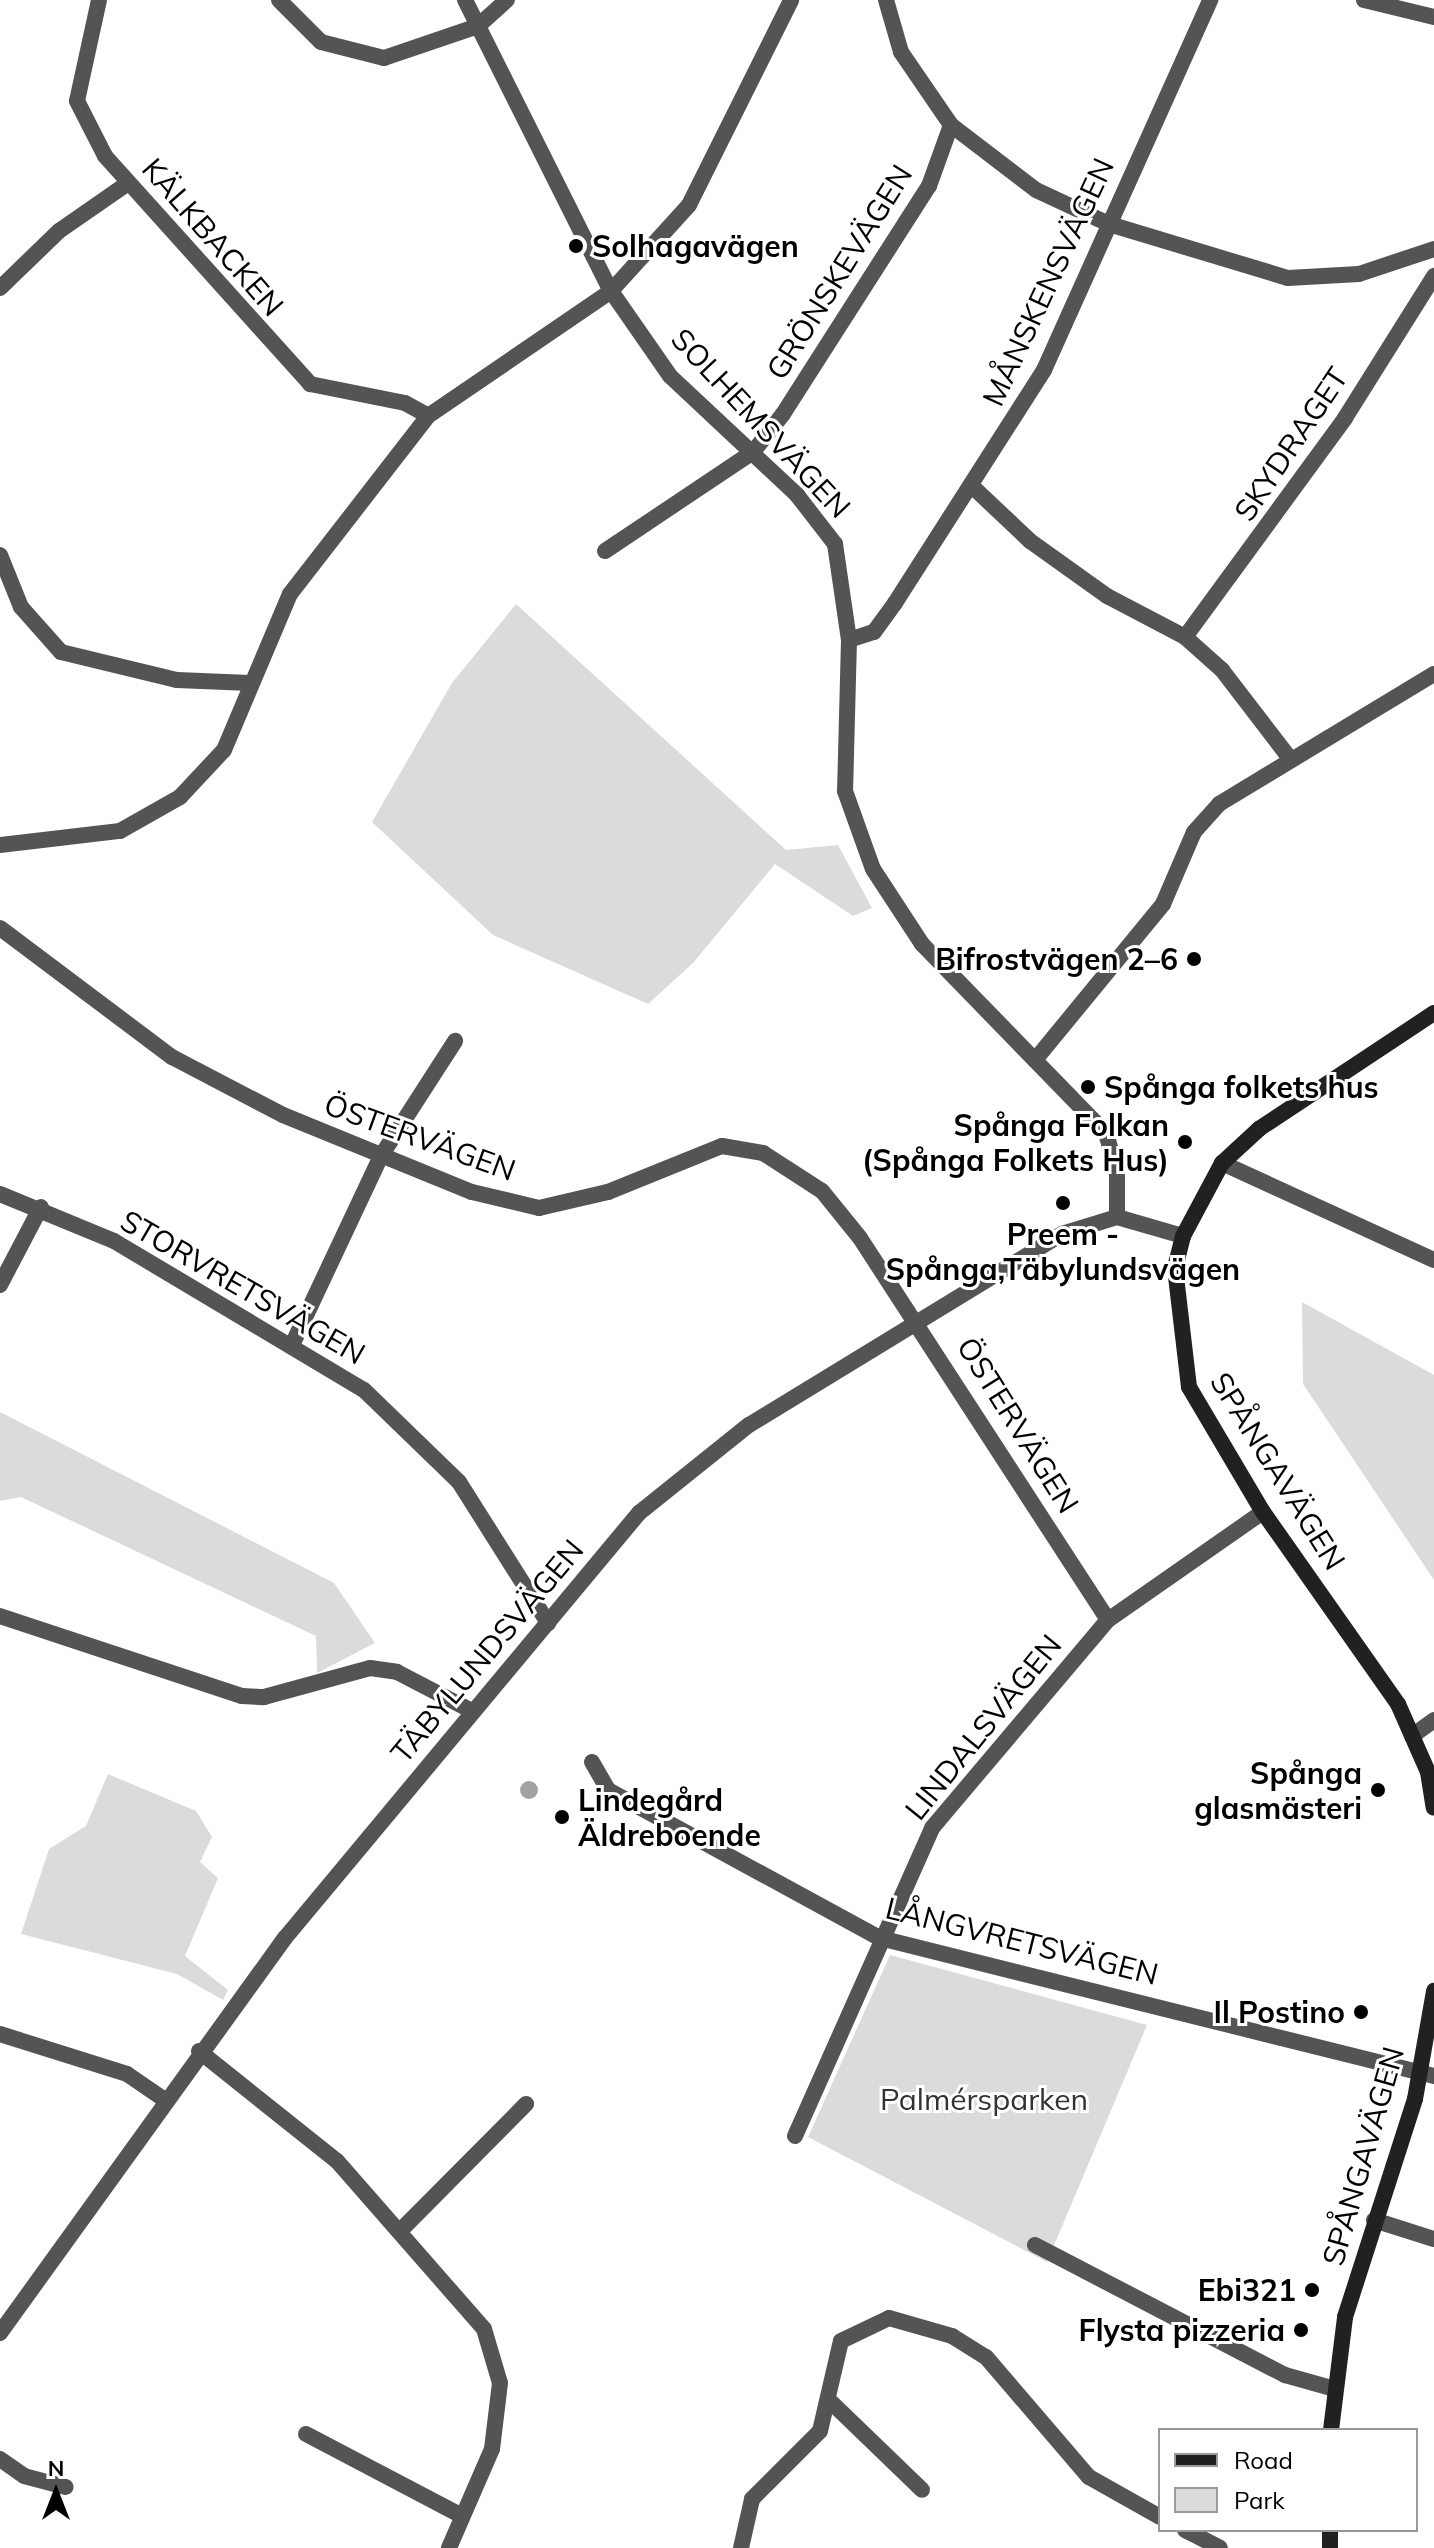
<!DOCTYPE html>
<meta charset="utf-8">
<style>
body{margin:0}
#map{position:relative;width:1434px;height:2548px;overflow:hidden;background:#fff;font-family:Mulish,sans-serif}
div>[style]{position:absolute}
.green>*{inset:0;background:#dbdbdb}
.water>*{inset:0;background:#a2a2a2}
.round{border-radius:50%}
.street>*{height:16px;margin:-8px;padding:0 8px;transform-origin:8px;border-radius:8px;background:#545454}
.secondary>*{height:16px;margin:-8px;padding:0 8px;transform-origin:8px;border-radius:8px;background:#212121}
.dots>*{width:22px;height:22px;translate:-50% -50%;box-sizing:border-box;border:4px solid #fff;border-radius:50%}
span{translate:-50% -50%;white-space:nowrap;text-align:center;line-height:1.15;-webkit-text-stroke:6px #fff;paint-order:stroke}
.street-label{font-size:30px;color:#000}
.poi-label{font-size:30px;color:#000;font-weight:700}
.left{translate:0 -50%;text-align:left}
.right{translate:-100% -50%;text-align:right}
.park-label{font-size:30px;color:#323232}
.legend{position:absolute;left:1158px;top:2428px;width:260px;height:104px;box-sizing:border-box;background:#fff;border:2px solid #999;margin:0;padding:10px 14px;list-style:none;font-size:24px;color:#000}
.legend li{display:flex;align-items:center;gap:16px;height:40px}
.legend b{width:40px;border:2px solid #999}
.north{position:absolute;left:16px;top:2452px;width:80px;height:80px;-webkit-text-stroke:6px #fff;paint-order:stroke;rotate:0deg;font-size:22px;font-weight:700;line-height:32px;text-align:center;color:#000}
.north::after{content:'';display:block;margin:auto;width:28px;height:36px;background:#000;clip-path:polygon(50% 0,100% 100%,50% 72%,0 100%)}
</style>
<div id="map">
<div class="green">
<i style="clip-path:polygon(516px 604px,786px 850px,838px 845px,872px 908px,853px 916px,775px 864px,693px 963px,648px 1004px,493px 935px,372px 822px,452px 683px)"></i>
<i style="clip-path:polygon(1302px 1302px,1434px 1375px,1434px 1580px,1303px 1384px)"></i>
<i style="clip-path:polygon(0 1412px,334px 1583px,375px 1643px,317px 1673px,316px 1636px,21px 1497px,0 1501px)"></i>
<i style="clip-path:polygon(108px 1774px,196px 1811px,212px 1837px,200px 1862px,218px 1878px,185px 1956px,228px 1990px,223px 2000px,177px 1974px,21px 1934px,49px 1849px,86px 1826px)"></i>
<i style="clip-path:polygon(890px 1955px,1147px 2025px,1047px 2262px,808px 2137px)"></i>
</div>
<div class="water">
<i class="round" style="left:520px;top:1781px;width:18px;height:18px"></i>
</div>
<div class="street">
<i style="left:99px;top:0;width:103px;rotate:102.3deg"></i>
<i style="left:77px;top:101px;width:62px;rotate:63deg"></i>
<i style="left:105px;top:156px;width:307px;rotate:48deg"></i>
<i style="left:310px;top:384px;width:97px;rotate:11.3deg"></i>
<i style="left:405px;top:403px;width:26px;rotate:29deg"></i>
<i style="left:279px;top:0;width:59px;rotate:45deg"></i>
<i style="left:321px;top:42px;width:65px;rotate:14.3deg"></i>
<i style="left:384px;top:58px;width:99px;rotate:-18.8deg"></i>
<i style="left:478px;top:26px;width:39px;rotate:-42deg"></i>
<i style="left:465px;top:0;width:326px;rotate:63.4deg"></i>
<i style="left:611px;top:291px;width:103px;rotate:55.2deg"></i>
<i style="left:670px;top:376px;width:174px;rotate:43.1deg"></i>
<i style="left:797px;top:495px;width:62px;rotate:52.2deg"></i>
<i style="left:835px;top:544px;width:97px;rotate:81.7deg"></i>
<i style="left:849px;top:640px;width:151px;rotate:91.5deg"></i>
<i style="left:845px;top:791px;width:83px;rotate:70.3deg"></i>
<i style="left:873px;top:869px;width:90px;rotate:56.8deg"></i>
<i style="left:922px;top:944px;width:264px;rotate:45.8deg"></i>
<i style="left:1106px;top:1133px;width:41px;rotate:74.2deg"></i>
<i style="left:1117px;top:1172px;width:45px;rotate:90deg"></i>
<i style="left:886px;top:0;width:54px;rotate:73.9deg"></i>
<i style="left:901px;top:52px;width:88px;rotate:55.6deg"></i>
<i style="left:951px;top:125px;width:107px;rotate:37.4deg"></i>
<i style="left:1036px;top:190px;width:81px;rotate:25deg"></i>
<i style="left:1109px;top:224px;width:187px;rotate:16.8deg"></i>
<i style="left:1288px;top:278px;width:71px;rotate:-3.2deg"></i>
<i style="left:1359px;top:274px;width:79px;rotate:-18.4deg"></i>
<i style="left:1364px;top:0;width:72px;rotate:13.7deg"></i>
<i style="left:0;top:288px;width:82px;rotate:-44deg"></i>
<i style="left:59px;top:231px;width:84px;rotate:-34.8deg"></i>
<i style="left:974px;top:488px;width:77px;rotate:43.4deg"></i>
<i style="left:1030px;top:541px;width:95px;rotate:35.5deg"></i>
<i style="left:1107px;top:596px;width:88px;rotate:27.7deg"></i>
<i style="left:1185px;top:637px;width:50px;rotate:41.7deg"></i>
<i style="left:1222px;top:670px;width:108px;rotate:52.5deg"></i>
<i style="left:605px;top:551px;width:178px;rotate:-33.8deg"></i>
<i style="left:753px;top:452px;width:48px;rotate:-51.7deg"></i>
<i style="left:783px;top:414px;width:271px;rotate:-57.4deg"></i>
<i style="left:929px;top:186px;width:65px;rotate:-70.2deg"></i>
<i style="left:0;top:555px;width:56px;rotate:68deg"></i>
<i style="left:21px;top:607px;width:60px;rotate:48.4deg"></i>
<i style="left:61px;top:652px;width:119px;rotate:13.6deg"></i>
<i style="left:177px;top:680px;width:73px;rotate:2.4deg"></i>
<i style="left:1185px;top:637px;width:271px;rotate:-53.8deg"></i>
<i style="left:1345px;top:418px;width:168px;rotate:-57.9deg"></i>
<i style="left:849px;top:640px;width:26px;rotate:-18deg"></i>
<i style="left:874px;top:632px;width:36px;rotate:-54deg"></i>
<i style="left:895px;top:603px;width:277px;rotate:-57.4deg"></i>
<i style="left:1044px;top:370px;width:406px;rotate:-65.8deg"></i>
<i style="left:0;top:845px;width:121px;rotate:-6.7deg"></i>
<i style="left:120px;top:831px;width:69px;rotate:-29.5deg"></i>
<i style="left:180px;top:797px;width:64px;rotate:-46.9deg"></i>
<i style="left:224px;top:750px;width:169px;rotate:-67.1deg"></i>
<i style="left:290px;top:594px;width:225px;rotate:-52.2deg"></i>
<i style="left:428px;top:416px;width:222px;rotate:-34.3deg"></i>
<i style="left:611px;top:291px;width:116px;rotate:-47.8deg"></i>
<i style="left:689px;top:205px;width:229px;rotate:-63.5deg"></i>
<i style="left:0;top:928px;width:215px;rotate:36.9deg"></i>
<i style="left:172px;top:1057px;width:125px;rotate:27.6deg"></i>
<i style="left:283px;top:1115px;width:204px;rotate:22.2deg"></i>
<i style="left:472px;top:1192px;width:69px;rotate:13.4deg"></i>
<i style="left:539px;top:1208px;width:71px;rotate:-13.1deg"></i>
<i style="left:608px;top:1192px;width:123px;rotate:-22deg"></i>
<i style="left:722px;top:1146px;width:42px;rotate:9.7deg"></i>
<i style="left:763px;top:1153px;width:70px;rotate:32.8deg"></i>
<i style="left:822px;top:1191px;width:60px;rotate:51deg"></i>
<i style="left:860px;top:1238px;width:455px;rotate:57deg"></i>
<i style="left:1035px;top:1060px;width:202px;rotate:-50.6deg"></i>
<i style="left:1163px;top:904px;width:78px;rotate:-66.7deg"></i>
<i style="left:1194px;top:832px;width:38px;rotate:-48deg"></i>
<i style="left:1219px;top:804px;width:251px;rotate:-31.2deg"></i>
<i style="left:1222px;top:1163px;width:233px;rotate:24.6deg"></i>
<i style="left:0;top:1194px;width:123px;rotate:22.4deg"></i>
<i style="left:114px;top:1241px;width:291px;rotate:30.8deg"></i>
<i style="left:364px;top:1390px;width:132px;rotate:44.1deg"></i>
<i style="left:459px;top:1482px;width:167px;rotate:57.7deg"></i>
<i style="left:0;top:1285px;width:88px;rotate:-62.3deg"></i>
<i style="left:293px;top:1343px;width:207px;rotate:-64.8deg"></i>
<i style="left:381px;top:1156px;width:137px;rotate:-57.2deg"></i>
<i style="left:0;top:1616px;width:255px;rotate:18.3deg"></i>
<i style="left:242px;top:1696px;width:22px;rotate:3deg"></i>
<i style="left:264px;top:1697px;width:110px;rotate:-15.3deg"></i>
<i style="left:370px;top:1668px;width:27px;rotate:8deg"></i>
<i style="left:397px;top:1672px;width:85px;rotate:27.5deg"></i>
<i style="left:1412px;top:1736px;width:27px;rotate:-36deg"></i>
<i style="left:592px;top:1762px;width:32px;rotate:60deg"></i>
<i style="left:608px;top:1790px;width:310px;rotate:28.6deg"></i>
<i style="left:880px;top:1938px;width:571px;rotate:13.99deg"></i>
<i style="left:0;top:2034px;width:133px;rotate:17.5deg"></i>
<i style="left:127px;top:2074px;width:46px;rotate:34.4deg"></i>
<i style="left:199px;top:2051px;width:176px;rotate:38.6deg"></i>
<i style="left:337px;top:2161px;width:223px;rotate:48.8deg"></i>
<i style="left:484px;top:2329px;width:56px;rotate:73.5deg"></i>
<i style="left:500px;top:2383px;width:66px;rotate:96.9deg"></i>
<i style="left:492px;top:2449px;width:108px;rotate:113.5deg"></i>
<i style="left:795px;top:2136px;width:337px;rotate:-66deg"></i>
<i style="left:932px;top:1828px;width:272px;rotate:-49.8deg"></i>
<i style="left:1108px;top:1620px;width:189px;rotate:-34.9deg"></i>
<i style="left:1374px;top:2220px;width:63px;rotate:17.6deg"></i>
<i style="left:400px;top:2231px;width:179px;rotate:-45.2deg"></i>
<i style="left:1035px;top:2245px;width:282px;rotate:27.5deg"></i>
<i style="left:1285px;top:2375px;width:48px;rotate:15.8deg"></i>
<i style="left:0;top:2333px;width:487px;rotate:-54.2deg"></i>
<i style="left:285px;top:1938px;width:553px;rotate:-50.21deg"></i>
<i style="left:639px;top:1513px;width:141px;rotate:-38.7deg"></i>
<i style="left:749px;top:1425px;width:367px;rotate:-31.4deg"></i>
<i style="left:1062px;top:1234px;width:58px;rotate:-17.2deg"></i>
<i style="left:1117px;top:1217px;width:69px;rotate:16.1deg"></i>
<i style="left:832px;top:2403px;width:125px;rotate:44deg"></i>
<i style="left:306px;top:2434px;width:176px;rotate:27.7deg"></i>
<i style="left:0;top:2459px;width:29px;rotate:35deg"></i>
<i style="left:24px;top:2476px;width:43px;rotate:14.7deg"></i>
<i style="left:1185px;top:2530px;width:39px;rotate:27deg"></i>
<i style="left:741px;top:2548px;width:50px;rotate:-77.3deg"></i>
<i style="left:752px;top:2499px;width:96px;rotate:-45deg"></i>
<i style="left:820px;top:2431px;width:92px;rotate:-76.9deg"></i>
<i style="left:841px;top:2341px;width:53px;rotate:-25.6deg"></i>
<i style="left:889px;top:2318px;width:66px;rotate:15.9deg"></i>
<i style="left:952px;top:2336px;width:40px;rotate:32deg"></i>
<i style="left:986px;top:2357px;width:158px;rotate:49.4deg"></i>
<i style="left:1089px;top:2477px;width:81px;rotate:29.4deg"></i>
</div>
<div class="secondary">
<i style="left:1434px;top:1013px;width:210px;rotate:146.5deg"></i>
<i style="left:1259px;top:1129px;width:50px;rotate:137.4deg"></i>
<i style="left:1222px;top:1163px;width:83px;rotate:118.1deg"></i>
<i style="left:1183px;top:1236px;width:33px;rotate:104deg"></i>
<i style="left:1175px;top:1268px;width:120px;rotate:83.3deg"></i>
<i style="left:1189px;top:1387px;width:145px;rotate:59.4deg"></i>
<i style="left:1263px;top:1512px;width:235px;rotate:54.9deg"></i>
<i style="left:1398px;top:1704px;width:74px;rotate:66.2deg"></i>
<i style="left:1428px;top:1772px;width:36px;rotate:81deg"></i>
<i style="left:1331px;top:2430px;width:114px;rotate:-82.9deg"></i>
<i style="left:1345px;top:2317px;width:229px;rotate:-72.2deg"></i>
<i style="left:1415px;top:2099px;width:110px;rotate:-80deg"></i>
<i style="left:1330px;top:2548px;width:18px;rotate:-90deg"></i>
</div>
<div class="dots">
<i style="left:576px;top:246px;background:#000"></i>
<i style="left:1194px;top:959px;background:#000"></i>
<i style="left:1088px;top:1087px;background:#000"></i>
<i style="left:1185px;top:1142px;background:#000"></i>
<i style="left:1063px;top:1203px;background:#000"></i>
<i style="left:1378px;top:1790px;background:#000"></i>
<i style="left:562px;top:1817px;background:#000"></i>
<i style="left:1361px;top:2012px;background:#000"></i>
<i style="left:1312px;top:2290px;background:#000"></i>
<i style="left:1301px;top:2330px;background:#000"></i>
</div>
<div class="street-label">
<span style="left:213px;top:237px;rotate:49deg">KÄLKBACKEN</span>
<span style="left:839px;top:272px;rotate:-58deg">GRÖNSKEVÄGEN</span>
<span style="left:1048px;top:282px;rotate:-65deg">MÅNSKENSVÄGEN</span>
<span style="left:761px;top:423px;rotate:47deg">SOLHEMSVÄGEN</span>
<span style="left:1291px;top:444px;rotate:-56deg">SKYDRAGET</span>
<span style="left:420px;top:1137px;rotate:20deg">ÖSTERVÄGEN</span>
<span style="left:243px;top:1287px;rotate:30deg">STORVRETSVÄGEN</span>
<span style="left:1018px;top:1425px;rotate:58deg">ÖSTERVÄGEN</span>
<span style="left:1278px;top:1471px;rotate:58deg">SPÅNGAVÄGEN</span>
<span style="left:487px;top:1651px;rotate:-50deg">TÄBYLUNDSVÄGEN</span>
<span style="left:983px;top:1727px;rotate:-51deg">LINDALSVÄGEN</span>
<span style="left:1022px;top:1941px;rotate:14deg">LÅNGVRETSVÄGEN</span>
<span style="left:1363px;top:2156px;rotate:-74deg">SPÅNGAVÄGEN</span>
</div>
<div class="poi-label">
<span class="left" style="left:592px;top:246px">Solhagavägen</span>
<span class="right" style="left:1178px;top:959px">Bifrostvägen 2–6</span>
<span class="left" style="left:1104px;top:1087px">Spånga folkets hus</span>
<span class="right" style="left:1169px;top:1142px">Spånga Folkan<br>(Spånga Folkets Hus)</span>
<span style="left:1063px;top:1251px">Preem -<br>Spånga,Täbylundsvägen</span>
<span class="right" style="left:1362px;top:1790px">Spånga<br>glasmästeri</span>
<span class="left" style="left:578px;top:1817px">Lindegård<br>Äldreboende</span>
<span class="right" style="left:1345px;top:2012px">Il Postino</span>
<span class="right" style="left:1296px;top:2290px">Ebi321</span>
<span class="right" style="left:1285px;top:2330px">Flysta pizzeria</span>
</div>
<div class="park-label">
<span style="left:984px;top:2099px">Palmérsparken</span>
</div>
<ul class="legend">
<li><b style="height:10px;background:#212121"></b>Road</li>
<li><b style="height:22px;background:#dbdbdb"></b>Park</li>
</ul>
<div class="north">N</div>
</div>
